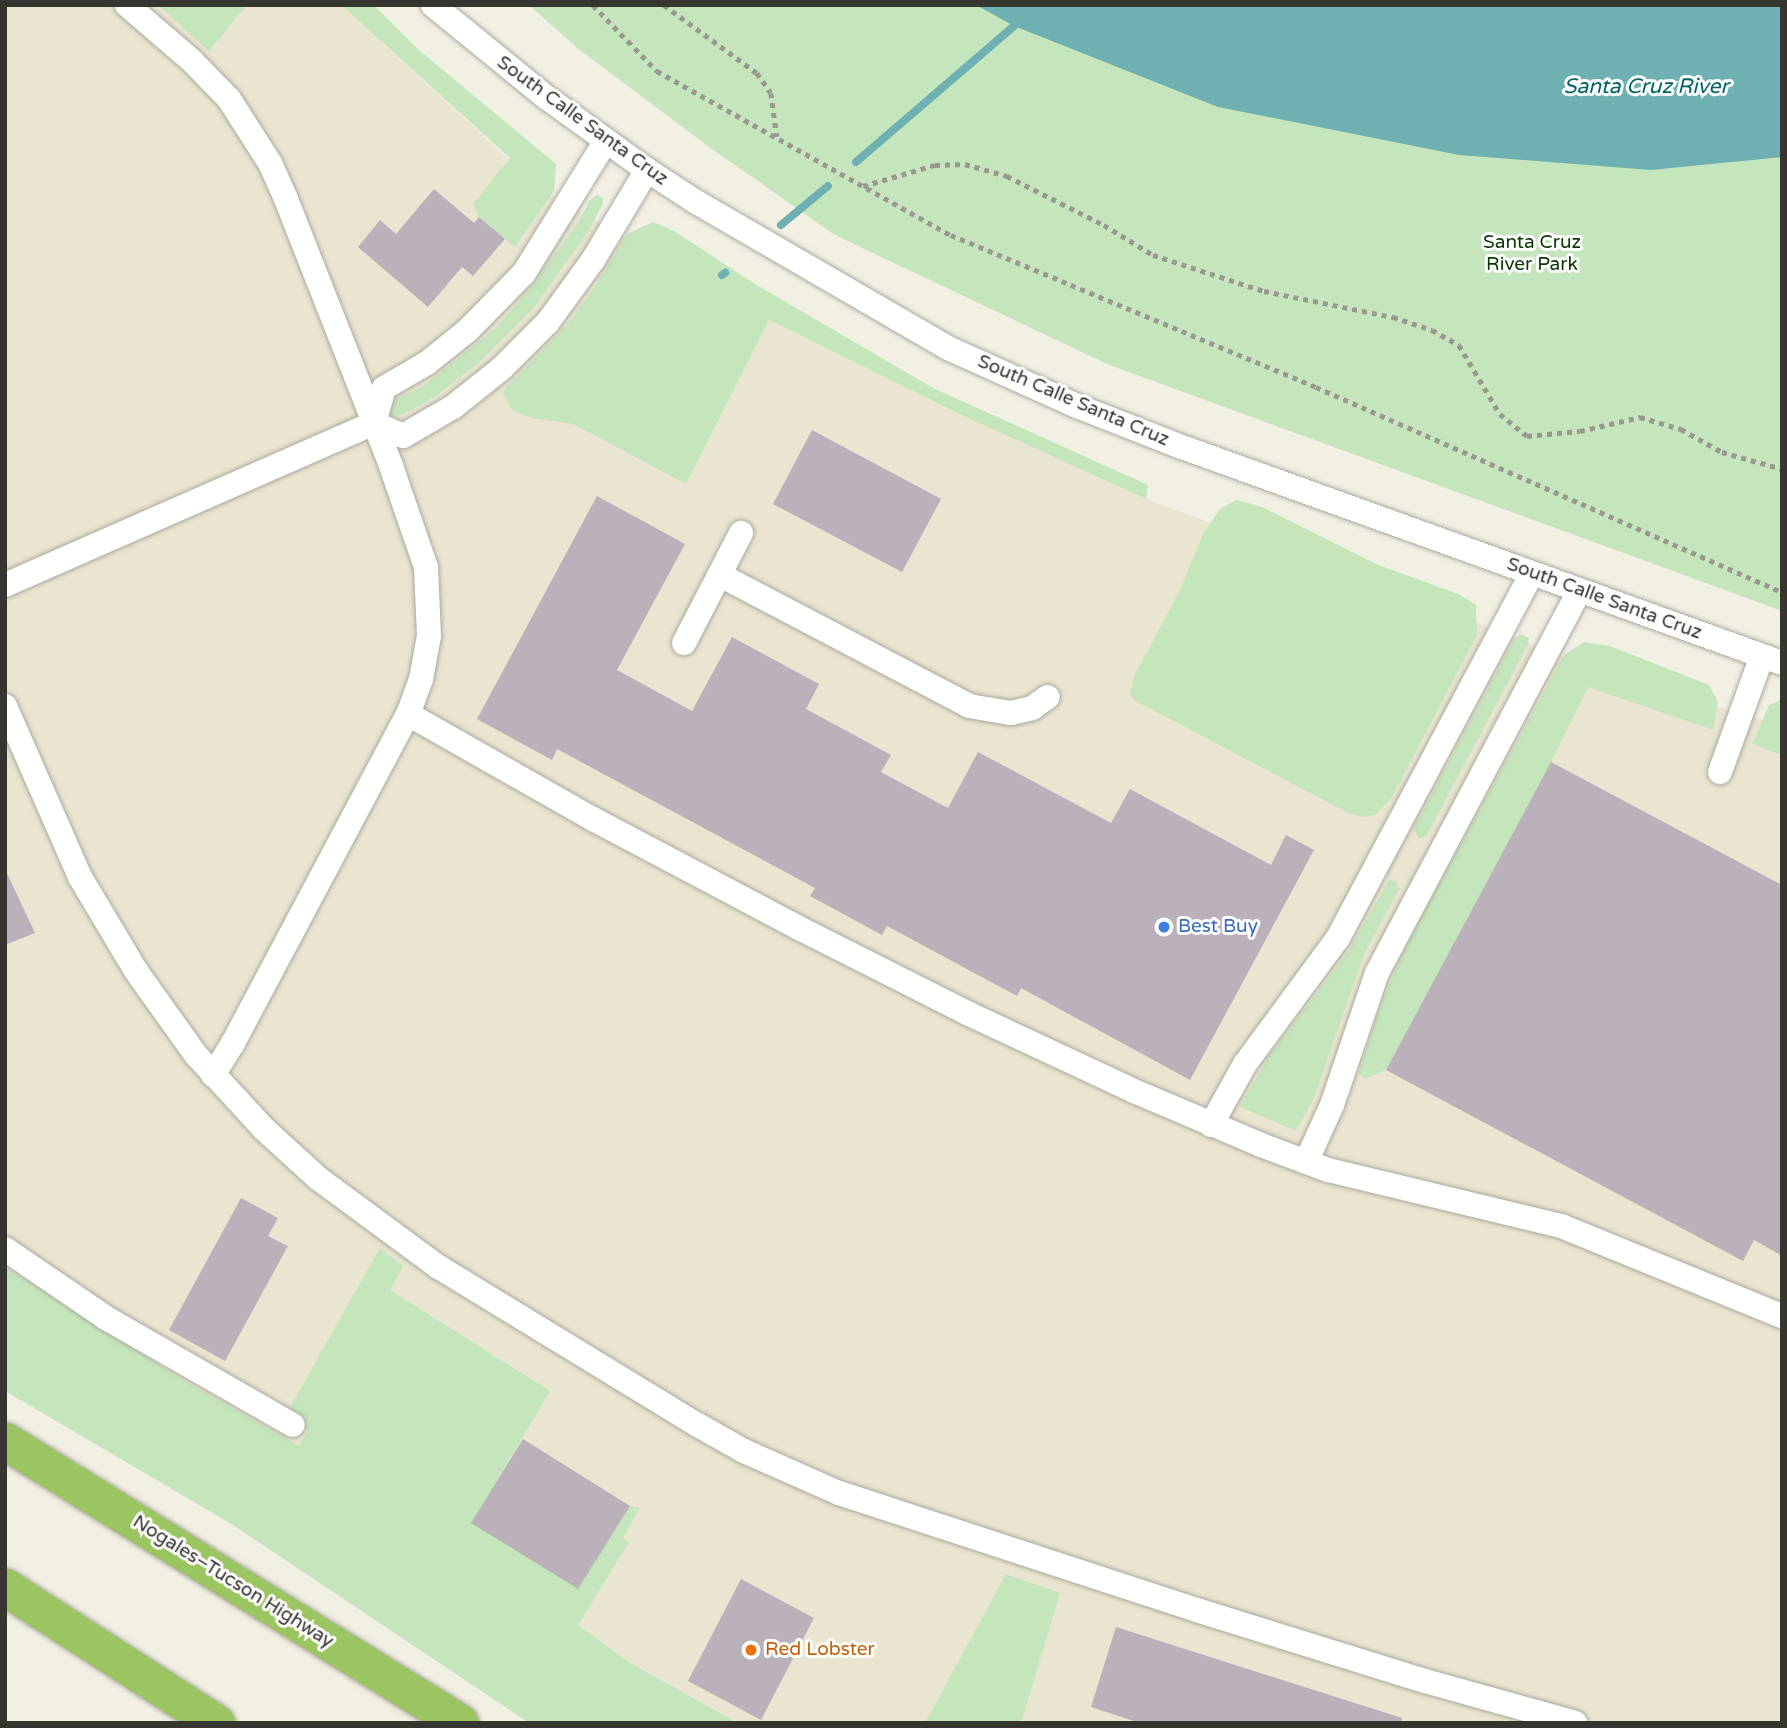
<!DOCTYPE html>
<meta charset="utf-8">
<style>
body{margin:0}
#map{position:relative;width:1787px;height:1728px;overflow:hidden;background:#f2efe3;font-family:"Varela Round",sans-serif}
div>[style]{position:absolute}
.built>*{inset:0;background:#e9e5d0}
.green>*{inset:0;background:#c5e6bd}
.water>*{inset:0;background:#6fb1b2}
.stream>*{height:8px;margin:-4px;padding:0 4px;transform-origin:4px;border-radius:4px;background:#6fb1b2}
.building>*{inset:0;background:#bbb1bb}
.path>*{height:4.5px;margin-top:-2.25px;transform-origin:0;background:repeating-linear-gradient(90deg,#9a988f 0 5px,transparent 0 10px)}
.roads{filter:drop-shadow(0 0 2px #acaa9e) drop-shadow(0 0 2px #acaa9e)}
.minor>*{height:24px;margin:-12px;padding:0 12px;transform-origin:12px;border-radius:12px;background:#fff}
.highway>*{height:37px;margin:-18.5px;padding:0 18.5px;transform-origin:18.5px;border-radius:18.5px;background:#9bc561}
.dots>*{width:19px;height:19px;translate:-50% -50%;box-sizing:border-box;border:4px solid #fff;border-radius:50%}
span{translate:-50% -50%;white-space:nowrap;text-align:center;line-height:1.15;-webkit-text-stroke:6px #fff;paint-order:stroke}
.street-label{font-size:19px;color:#363530}
.park-label{font-size:19px;color:#0b3700}
.shop-label{font-size:19px;color:#366cbe}
.left{translate:0 -50%;text-align:left}
.food-label{font-size:19px;color:#c56008}
.water-label{font-size:21px;color:#006365;font-style:italic}
.frame{position:absolute;inset:0;border:7px solid #363530;pointer-events:none}
</style>
<div id="map">
<div class="built">
<i style="clip-path:polygon(5px 5px,341px 5px,541px 189px,750px 311px,957px 413px,1146px 499px,1430px 604px,1603px 673px,1782px 726px,1782px 1723px,676px 1723px,5px 1311px)"></i>
</div>
<div class="green">
<i style="clip-path:polygon(158px 5px,247px 5px,209px 51px)"></i>
<i style="clip-path:polygon(341px 5px,374px 5px,420px 51px,556px 164px,554px 191px,515px 247px,479px 217px,473px 204px,510px 158px)"></i>
<i style="clip-path:polygon(529px 5px,1782px 5px,1782px 611px,1107px 364px,835px 235px,712px 149px,576px 47px)"></i>
<i style="clip-path:polygon(597px 195px,603px 198px,603px 204px,588px 232px,535px 306px,476px 365px,434px 397px,404px 414px,395px 416px,388px 413px,393px 400px,422px 387px,496px 328px,528px 291px,577px 224px,590px 200px)"></i>
<i style="clip-path:polygon(653px 222px,674px 231px,755px 284px,933px 388px,1148px 485px,1146px 499px,957px 413px,769px 320px,686px 484px,573px 424px,531px 418px,512px 410px,503px 393px,507px 386px,567px 325px,594px 288px,627px 234px)"></i>
<i style="clip-path:polygon(1236px 500px,1262px 507px,1376px 564px,1458px 594px,1476px 605px,1477px 635px,1391px 799px,1375px 815px,1363px 817px,1348px 813px,1134px 700px,1130px 692px,1135px 675px,1181px 588px,1203px 534px,1220px 509px)"></i>
<i style="clip-path:polygon(1521px 634px,1529px 638px,1528px 645px,1427px 835px,1419px 839px,1413px 829px,1515px 638px)"></i>
<i style="clip-path:polygon(1584px 642px,1610px 646px,1709px 685px,1718px 702px,1713px 730px,1588px 687px,1551px 762px,1386px 1070px,1364px 1079px,1359px 1073px,1378px 1012px,1407px 943px,1564px 655px)"></i>
<i style="clip-path:polygon(1782px 699px,1782px 755px,1752px 744px,1769px 705px)"></i>
<i style="clip-path:polygon(1389px 880px,1396px 881px,1399px 889px,1363px 957px,1314px 1098px,1296px 1131px,1240px 1107px,1268px 1057px,1348px 952px)"></i>
<i style="clip-path:polygon(380px 1248px,403px 1266px,390px 1290px,550px 1391px,472px 1523px,578px 1589px,630px 1506px,640px 1508px,623px 1538px,629px 1542px,578px 1625px,632px 1664px,738px 1723px,529px 1723px,233px 1525px,5px 1391px,5px 1267px,188px 1383px,299px 1446px,308px 1431px,285px 1416px)"></i>
<i style="clip-path:polygon(1006px 1574px,1060px 1593px,1021px 1723px,925px 1723px)"></i>
</div>
<div class="water">
<i style="clip-path:polygon(976px 5px,1782px 5px,1782px 157px,1651px 170px,1459px 155px,1218px 107px,1014px 26px)"></i>
</div>
<div class="stream">
<i style="left:856px;top:162px;width:208px;rotate:-40.7deg"></i>
<i style="left:781px;top:225px;width:61px;rotate:-39.7deg"></i>
<i style="left:722px;top:275px;width:4px;rotate:-34deg"></i>
</div>
<div class="building">
<i style="clip-path:polygon(434px 189px,474px 223px,479px 217px,505px 239px,473px 276px,462px 267px,428px 307px,358px 247px,380px 220px,396px 234px)"></i>
<i style="clip-path:polygon(812px 430px,941px 499px,902px 572px,773px 504px)"></i>
<i style="clip-path:polygon(597px 496px,685px 544px,617px 670px,692px 711px,732px 637px,819px 684px,806px 709px,891px 755px,881px 772px,948px 808px,978px 752px,1111px 823px,1130px 789px,1271px 865px,1286px 835px,1314px 850px,1190px 1080px,1021px 988px,1017px 996px,887px 926px,882px 935px,810px 896px,815px 888px,557px 749px,552px 760px,477px 719px)"></i>
<i style="clip-path:polygon(1551px 762px,1782px 885px,1782px 1256px,1754px 1240px,1743px 1261px,1386px 1070px)"></i>
<i style="clip-path:polygon(5px 869px,35px 933px,5px 945px)"></i>
<i style="clip-path:polygon(241px 1198px,278px 1218px,268px 1236px,288px 1246px,225px 1361px,169px 1330px)"></i>
<i style="clip-path:polygon(523px 1439px,630px 1506px,578px 1589px,471px 1523px)"></i>
<i style="clip-path:polygon(741px 1579px,814px 1618px,761px 1720px,688px 1681px)"></i>
<i style="clip-path:polygon(1116px 1627px,1402px 1718px,1401px 1723px,1140px 1723px,1091px 1707px)"></i>
</div>
<div class="path">
<i style="left:593px;top:5px;width:92px;rotate:45.9deg"></i>
<i style="left:657px;top:71px;width:337px;rotate:29.2deg"></i>
<i style="left:951px;top:235px;width:395px;rotate:22.6deg"></i>
<i style="left:1316px;top:387px;width:509px;rotate:23.75deg"></i>
<i style="left:664px;top:5px;width:115px;rotate:36.2deg"></i>
<i style="left:757px;top:73px;width:24px;rotate:55deg"></i>
<i style="left:771px;top:93px;width:44px;rotate:82.2deg"></i>
<i style="left:863px;top:186px;width:75px;rotate:-16.3deg"></i>
<i style="left:935px;top:165px;width:30px;rotate:-2deg"></i>
<i style="left:965px;top:164px;width:44px;rotate:15.9deg"></i>
<i style="left:1007px;top:176px;width:109px;rotate:26.8deg"></i>
<i style="left:1104px;top:225px;width:57px;rotate:31.5deg"></i>
<i style="left:1153px;top:255px;width:117px;rotate:18deg"></i>
<i style="left:1264px;top:291px;width:132px;rotate:11.4deg"></i>
<i style="left:1393px;top:317px;width:41px;rotate:18.4deg"></i>
<i style="left:1432px;top:330px;width:31px;rotate:29deg"></i>
<i style="left:1459px;top:345px;width:80px;rotate:59.3deg"></i>
<i style="left:1500px;top:414px;width:35px;rotate:39deg"></i>
<i style="left:1527px;top:436px;width:53px;rotate:-5.4deg"></i>
<i style="left:1580px;top:431px;width:62px;rotate:-13.1deg"></i>
<i style="left:1640px;top:417px;width:43px;rotate:16.3deg"></i>
<i style="left:1681px;top:429px;width:47px;rotate:29.3deg"></i>
<i style="left:1722px;top:452px;width:62px;rotate:15.8deg"></i>
</div>
<div class="roads">
<div class="minor">
<i style="left:127px;top:5px;width:86px;rotate:40.7deg"></i>
<i style="left:192px;top:61px;width:53px;rotate:45.8deg"></i>
<i style="left:229px;top:99px;width:76px;rotate:57.4deg"></i>
<i style="left:270px;top:163px;width:39px;rotate:66deg"></i>
<i style="left:286px;top:199px;width:287px;rotate:68.5deg"></i>
<i style="left:391px;top:466px;width:107px;rotate:70.9deg"></i>
<i style="left:426px;top:567px;width:69px;rotate:87.5deg"></i>
<i style="left:429px;top:636px;width:44px;rotate:100.5deg"></i>
<i style="left:421px;top:679px;width:37px;rotate:110deg"></i>
<i style="left:433px;top:5px;width:146px;rotate:39.2deg"></i>
<i style="left:546px;top:97px;width:125px;rotate:35.9deg"></i>
<i style="left:647px;top:170px;width:59px;rotate:33.1deg"></i>
<i style="left:696px;top:202px;width:291px;rotate:30.1deg"></i>
<i style="left:948px;top:348px;width:141px;rotate:24.2deg"></i>
<i style="left:1077px;top:406px;width:110px;rotate:21.4deg"></i>
<i style="left:1179px;top:446px;width:641px;rotate:19.79deg"></i>
<i style="left:374px;top:423px;width:36px;rotate:-74deg"></i>
<i style="left:384px;top:388px;width:50px;rotate:-30.2deg"></i>
<i style="left:427px;top:363px;width:51px;rotate:-38.7deg"></i>
<i style="left:467px;top:331px;width:81px;rotate:-45.5deg"></i>
<i style="left:524px;top:273px;width:155px;rotate:-58.2deg"></i>
<i style="left:720px;top:575px;width:281px;rotate:27.7deg"></i>
<i style="left:969px;top:706px;width:43px;rotate:9.5deg"></i>
<i style="left:1011px;top:713px;width:22px;rotate:-13deg"></i>
<i style="left:1032px;top:708px;width:19px;rotate:-35deg"></i>
<i style="left:5px;top:585px;width:403px;rotate:-23.7deg"></i>
<i style="left:374px;top:423px;width:32px;rotate:24deg"></i>
<i style="left:403px;top:436px;width:58px;rotate:-30.1deg"></i>
<i style="left:453px;top:407px;width:63px;rotate:-38.5deg"></i>
<i style="left:502px;top:368px;width:65px;rotate:-45deg"></i>
<i style="left:548px;top:322px;width:77px;rotate:-54deg"></i>
<i style="left:593px;top:260px;width:105px;rotate:-59deg"></i>
<i style="left:684px;top:643px;width:124px;rotate:-62.6deg"></i>
<i style="left:5px;top:706px;width:187px;rotate:66.3deg"></i>
<i style="left:80px;top:877px;width:109px;rotate:59.2deg"></i>
<i style="left:136px;top:971px;width:103px;rotate:54.5deg"></i>
<i style="left:196px;top:1055px;width:100px;rotate:47.4deg"></i>
<i style="left:264px;top:1129px;width:74px;rotate:42.3deg"></i>
<i style="left:319px;top:1179px;width:147px;rotate:36.4deg"></i>
<i style="left:437px;top:1266px;width:303px;rotate:31.4deg"></i>
<i style="left:696px;top:1424px;width:55px;rotate:29.4deg"></i>
<i style="left:744px;top:1451px;width:104px;rotate:23.9deg"></i>
<i style="left:839px;top:1493px;width:380px;rotate:18.1deg"></i>
<i style="left:1200px;top:1611px;width:236px;rotate:17.3deg"></i>
<i style="left:1425px;top:1681px;width:156px;rotate:15.6deg"></i>
<i style="left:1720px;top:772px;width:123px;rotate:-70.1deg"></i>
<i style="left:213px;top:1075px;width:38px;rotate:-58deg"></i>
<i style="left:233px;top:1043px;width:373px;rotate:-62deg"></i>
<i style="left:408px;top:714px;width:213px;rotate:29.6deg"></i>
<i style="left:593px;top:819px;width:231px;rotate:27.9deg"></i>
<i style="left:797px;top:927px;width:191px;rotate:26.8deg"></i>
<i style="left:967px;top:1013px;width:184px;rotate:25deg"></i>
<i style="left:1134px;top:1091px;width:138px;rotate:23deg"></i>
<i style="left:1261px;top:1145px;width:72px;rotate:20.5deg"></i>
<i style="left:1328px;top:1170px;width:240px;rotate:13.5deg"></i>
<i style="left:1561px;top:1226px;width:239px;rotate:22.2deg"></i>
<i style="left:1211px;top:1125px;width:70px;rotate:-60.9deg"></i>
<i style="left:1245px;top:1064px;width:157px;rotate:-53.6deg"></i>
<i style="left:1338px;top:938px;width:413px;rotate:-62deg"></i>
<i style="left:1306px;top:1162px;width:63px;rotate:-65.5deg"></i>
<i style="left:1332px;top:1105px;width:139px;rotate:-71.2deg"></i>
<i style="left:1377px;top:973px;width:432px;rotate:-62.1deg"></i>
<i style="left:5px;top:1249px;width:122px;rotate:34.3deg"></i>
<i style="left:106px;top:1318px;width:215px;rotate:29.8deg"></i>
</div>
<div class="highway">
<i style="left:5px;top:1441px;width:535px;rotate:31.79deg"></i>
<i style="left:5px;top:1587px;width:251px;rotate:32.8deg"></i>
</div>
</div>
<div class="dots">
<i style="left:1164px;top:927px;background:#3f7fe0"></i>
<i style="left:751px;top:1650px;background:#e8710a"></i>
</div>
<div class="street-label">
<span style="left:582px;top:121px;rotate:36deg">South Calle Santa Cruz</span>
<span style="left:1073px;top:401px;rotate:23deg">South Calle Santa Cruz</span>
<span style="left:1604px;top:599px;rotate:20deg">South Calle Santa Cruz</span>
<span style="left:233px;top:1582px;rotate:32deg">Nogales–Tucson Highway</span>
</div>
<div class="park-label">
<span style="left:1532px;top:254px">Santa Cruz<br>River Park</span>
</div>
<div class="shop-label">
<span class="left" style="left:1178px;top:927px">Best Buy</span>
</div>
<div class="food-label">
<span class="left" style="left:765px;top:1650px">Red Lobster</span>
</div>
<div class="water-label">
<span style="left:1646px;top:87px">Santa Cruz River</span>
</div>
<div class="frame"></div>
</div>
